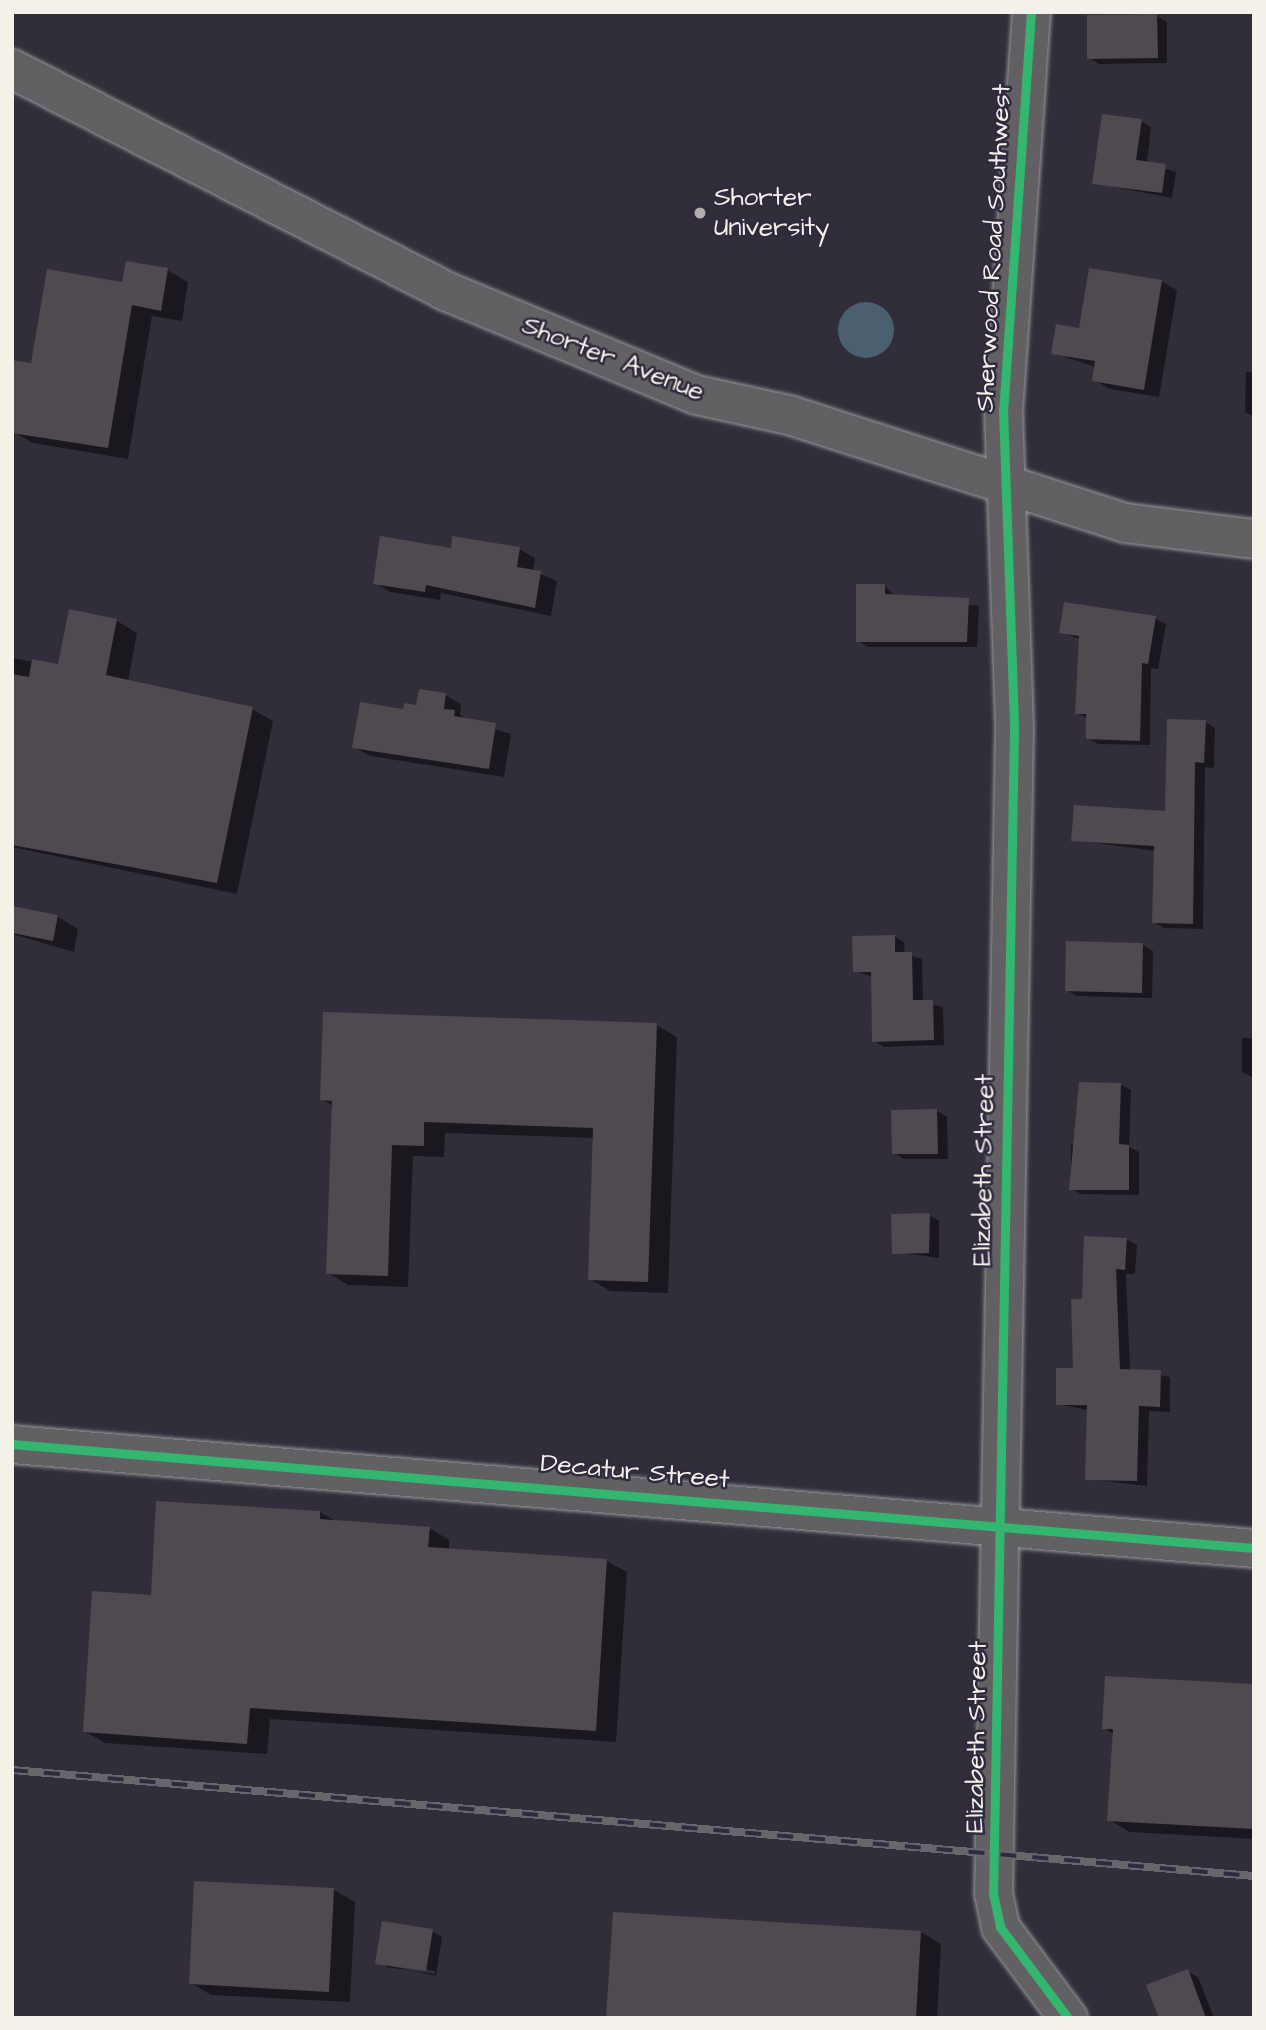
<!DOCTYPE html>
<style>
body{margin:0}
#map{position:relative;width:1266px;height:2030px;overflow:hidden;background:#312e39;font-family:"Architects Daughter",sans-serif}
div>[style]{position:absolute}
.water>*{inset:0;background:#4a5f70}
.round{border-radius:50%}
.shadow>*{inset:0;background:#0007}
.building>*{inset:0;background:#4f4950}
.roads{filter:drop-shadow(0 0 2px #9a989b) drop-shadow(0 0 2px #9a989b)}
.minor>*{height:37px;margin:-18.5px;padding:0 18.5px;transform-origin:18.5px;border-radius:18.5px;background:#626063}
.major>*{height:38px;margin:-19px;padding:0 19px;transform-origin:19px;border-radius:19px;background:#626063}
.rail>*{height:8px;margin-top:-4px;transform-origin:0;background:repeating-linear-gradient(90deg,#2f2a3d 0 16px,#68666b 0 32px);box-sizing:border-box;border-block:2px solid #68666b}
.cycleway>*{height:9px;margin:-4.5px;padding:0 4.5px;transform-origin:4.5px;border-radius:4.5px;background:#33b770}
.dots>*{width:19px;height:19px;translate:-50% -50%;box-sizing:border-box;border:4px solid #2f2a3d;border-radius:50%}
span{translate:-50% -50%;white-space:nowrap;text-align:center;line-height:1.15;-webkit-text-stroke:5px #2f2a3d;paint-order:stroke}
.poi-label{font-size:26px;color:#f4f1e8}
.left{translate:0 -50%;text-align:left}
.street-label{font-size:26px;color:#f4f1e8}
.frame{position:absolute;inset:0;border:14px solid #f4f1e8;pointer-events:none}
</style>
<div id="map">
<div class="water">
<i class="round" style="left:838px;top:302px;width:56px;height:56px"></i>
</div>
<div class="shadow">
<i style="clip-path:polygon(1157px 16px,1167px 22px,1167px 63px,1099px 64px,1089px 58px)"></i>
<i style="clip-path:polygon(1141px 121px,1151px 127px,1147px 163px,1176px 172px,1172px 198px,1094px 183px)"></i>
<i style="clip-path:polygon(167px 270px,188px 282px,182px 321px,152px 316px,128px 459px,33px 443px,12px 431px,32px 365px,124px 284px)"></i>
<i style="clip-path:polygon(1161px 281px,1177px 290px,1159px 397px,1110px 389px,1094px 380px,1096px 367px,1053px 353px)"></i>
<i style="clip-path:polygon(1246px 372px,1254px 372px,1254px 417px,1245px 412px)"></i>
<i style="clip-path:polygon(519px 549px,535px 558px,533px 571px,557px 581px,551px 616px,441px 593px,440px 600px,390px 592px,375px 583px,452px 550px)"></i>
<i style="clip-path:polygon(885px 586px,895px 596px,979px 606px,977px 647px,868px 647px,858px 641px)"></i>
<i style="clip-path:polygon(1155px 618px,1166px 624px,1158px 669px,1151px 668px,1150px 745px,1098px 744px,1087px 738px,1088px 719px,1077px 713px,1080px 639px,1061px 632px)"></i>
<i style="clip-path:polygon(117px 621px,137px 633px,128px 681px,252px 709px,273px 721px,237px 894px,12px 847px,12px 658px,59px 666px)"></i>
<i style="clip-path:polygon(445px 695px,461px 704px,460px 715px,469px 721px,511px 734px,504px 777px,370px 756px,354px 747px,405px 711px)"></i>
<i style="clip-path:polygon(1205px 722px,1215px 728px,1214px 768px,1205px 767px,1203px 929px,1164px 928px,1153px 922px,1156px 851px,1073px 840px,1166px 813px)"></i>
<i style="clip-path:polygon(12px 907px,58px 917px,78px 929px,74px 952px,12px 934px)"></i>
<i style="clip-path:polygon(894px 936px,904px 942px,905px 954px,922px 959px,923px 1002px,943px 1007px,944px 1045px,884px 1047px,874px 1041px,873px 977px,855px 971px)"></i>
<i style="clip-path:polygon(1143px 945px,1153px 951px,1152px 998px,1077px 996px,1066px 990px)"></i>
<i style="clip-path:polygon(656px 1025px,677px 1037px,668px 1293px,610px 1291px,590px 1279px,594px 1138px,445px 1133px,444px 1157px,413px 1156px,408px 1287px,348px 1285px,328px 1273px,333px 1106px,322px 1099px)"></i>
<i style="clip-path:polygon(1242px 1038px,1254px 1038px,1254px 1078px,1242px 1072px)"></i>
<i style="clip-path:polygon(1120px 1084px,1131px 1090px,1129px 1147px,1139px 1152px,1139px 1195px,1081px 1194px,1071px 1189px,1071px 1145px,1079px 1145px)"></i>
<i style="clip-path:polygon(937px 1111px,947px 1117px,948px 1159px,904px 1159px,894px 1153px)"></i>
<i style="clip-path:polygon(929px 1215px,939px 1221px,939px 1258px,894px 1252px)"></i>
<i style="clip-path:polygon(1126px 1239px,1137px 1245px,1135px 1274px,1126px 1274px,1130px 1371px,1170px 1377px,1170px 1412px,1149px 1411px,1147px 1486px,1087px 1479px,1088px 1410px,1057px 1404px,1074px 1370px,1083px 1301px)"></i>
<i style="clip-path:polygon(320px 1512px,337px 1522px,429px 1528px,449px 1540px,449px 1550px,607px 1561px,627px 1572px,616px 1742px,270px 1719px,267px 1754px,105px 1743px,84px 1731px,153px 1597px)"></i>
<i style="clip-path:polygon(1254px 1686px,1254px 1839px,1130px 1832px,1109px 1820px,1114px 1734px,1104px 1728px)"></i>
<i style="clip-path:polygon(196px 1882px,334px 1890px,355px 1902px,350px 2002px,211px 1995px,191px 1983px)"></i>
<i style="clip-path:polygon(evenodd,432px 1931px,442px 1937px,436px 1976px,377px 1963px,432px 1931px,386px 1963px,435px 1971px,435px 1974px,386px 1967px,386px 1963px)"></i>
<i style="clip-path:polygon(921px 1932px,941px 1944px,937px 2018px,608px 2018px)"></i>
<i style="clip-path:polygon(1187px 1971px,1198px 1977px,1214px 2018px,1161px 2018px)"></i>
</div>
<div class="building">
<i style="clip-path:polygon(1157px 14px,1158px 58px,1087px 59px,1087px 15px)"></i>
<i style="clip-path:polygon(1102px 114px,1142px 119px,1136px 160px,1166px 164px,1162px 193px,1092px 184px)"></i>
<i style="clip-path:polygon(126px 261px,168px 268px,161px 311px,132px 305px,108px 448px,12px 433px,12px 360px,31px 363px,47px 269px,122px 282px)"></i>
<i style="clip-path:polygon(1089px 268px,1162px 280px,1144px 390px,1092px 381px,1095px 361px,1051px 354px,1056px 324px,1079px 328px)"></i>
<i style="clip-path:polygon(380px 536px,451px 548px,452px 536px,520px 547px,517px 567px,541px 571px,535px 608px,426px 585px,425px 592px,373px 584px)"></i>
<i style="clip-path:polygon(856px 584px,885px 584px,885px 594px,969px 598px,967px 642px,856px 642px)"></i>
<i style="clip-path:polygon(1064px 602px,1156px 616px,1148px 664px,1142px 663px,1140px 741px,1086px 739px,1086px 714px,1075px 714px,1079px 636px,1059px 633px)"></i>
<i style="clip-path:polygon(69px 609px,117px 619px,106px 675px,253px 707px,217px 883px,12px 845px,12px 674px,29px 677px,32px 659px,58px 664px)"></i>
<i style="clip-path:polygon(419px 689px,446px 693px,444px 709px,455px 710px,454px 716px,496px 723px,489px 769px,352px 748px,360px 702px,403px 709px,404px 703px,416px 705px)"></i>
<i style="clip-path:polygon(1167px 719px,1206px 720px,1204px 763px,1195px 762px,1193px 924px,1152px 923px,1154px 846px,1071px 841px,1074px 805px,1165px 811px)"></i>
<i style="clip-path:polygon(12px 906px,58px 915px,53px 941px,12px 933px)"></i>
<i style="clip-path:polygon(895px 935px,895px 952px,912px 952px,913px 1000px,933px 1000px,934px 1040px,872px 1042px,871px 972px,853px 972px,852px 936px)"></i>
<i style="clip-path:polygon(1066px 941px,1143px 943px,1142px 993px,1065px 991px)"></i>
<i style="clip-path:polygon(323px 1012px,657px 1023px,648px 1282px,588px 1280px,593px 1128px,424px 1122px,424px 1146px,392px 1145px,388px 1276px,326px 1274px,332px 1101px,320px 1100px)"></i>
<i style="clip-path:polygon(1079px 1082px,1121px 1083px,1119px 1144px,1129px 1145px,1129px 1190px,1069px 1190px)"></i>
<i style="clip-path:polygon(937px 1109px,938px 1154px,892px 1154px,891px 1110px)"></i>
<i style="clip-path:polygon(930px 1213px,929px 1253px,892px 1254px,891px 1214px)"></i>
<i style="clip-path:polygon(1084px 1236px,1127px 1238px,1125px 1270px,1116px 1269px,1120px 1369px,1161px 1370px,1160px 1407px,1139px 1406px,1137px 1481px,1085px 1480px,1087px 1405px,1056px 1405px,1056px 1368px,1073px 1368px,1071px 1299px,1082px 1299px)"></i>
<i style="clip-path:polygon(156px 1501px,320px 1511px,320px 1519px,430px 1527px,428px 1547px,607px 1559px,596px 1731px,250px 1708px,247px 1744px,83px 1732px,92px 1591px,151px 1595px)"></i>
<i style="clip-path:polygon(1105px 1676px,1254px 1684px,1254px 1829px,1107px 1821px,1113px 1729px,1102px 1729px)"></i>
<i style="clip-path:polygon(194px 1881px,334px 1888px,329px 1992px,189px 1984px)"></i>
<i style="clip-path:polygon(613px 1912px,921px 1931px,916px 2018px,606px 2018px)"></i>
<i style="clip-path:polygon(382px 1921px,433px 1929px,426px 1971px,375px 1964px)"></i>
<i style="clip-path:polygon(1188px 1969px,1206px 2018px,1159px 2018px,1146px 1985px)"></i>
</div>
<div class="roads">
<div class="minor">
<i style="left:1031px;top:12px;width:398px;rotate:94deg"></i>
<i style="left:1003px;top:409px;width:321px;rotate:88deg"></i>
<i style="left:1014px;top:730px;width:1163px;rotate:91.03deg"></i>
<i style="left:993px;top:1893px;width:35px;rotate:78deg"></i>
<i style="left:1000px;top:1927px;width:114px;rotate:53.2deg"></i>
<i style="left:12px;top:1444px;width:1246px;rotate:4.79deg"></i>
</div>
<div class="major">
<i style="left:12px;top:69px;width:490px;rotate:27.1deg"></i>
<i style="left:448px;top:292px;width:269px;rotate:22.5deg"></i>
<i style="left:697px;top:395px;width:94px;rotate:12.3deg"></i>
<i style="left:789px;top:415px;width:353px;rotate:17.8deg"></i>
<i style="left:1125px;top:523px;width:130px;rotate:7.1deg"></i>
</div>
</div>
<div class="rail">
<i style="left:12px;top:1770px;width:1247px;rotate:4.88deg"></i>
</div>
<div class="cycleway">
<i style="left:1031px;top:12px;width:398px;rotate:94deg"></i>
<i style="left:1003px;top:409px;width:321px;rotate:88deg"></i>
<i style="left:1014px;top:730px;width:1163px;rotate:91.03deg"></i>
<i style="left:993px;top:1893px;width:35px;rotate:78deg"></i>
<i style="left:1000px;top:1927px;width:114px;rotate:53.2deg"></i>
<i style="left:12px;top:1444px;width:1246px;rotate:4.79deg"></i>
</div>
<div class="dots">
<i style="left:700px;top:213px;background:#b0adab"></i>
</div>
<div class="poi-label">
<span class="left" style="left:714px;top:213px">Shorter<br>University</span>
</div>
<div class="street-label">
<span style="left:994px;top:248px;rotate:-87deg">Sherwood Road Southwest</span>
<span style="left:613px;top:359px;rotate:21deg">Shorter Avenue</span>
<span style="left:984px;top:1170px;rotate:-89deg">Elizabeth Street</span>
<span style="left:635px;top:1472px;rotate:5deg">Decatur Street</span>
<span style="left:977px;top:1737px;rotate:-89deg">Elizabeth Street</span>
</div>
<div class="frame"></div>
</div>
